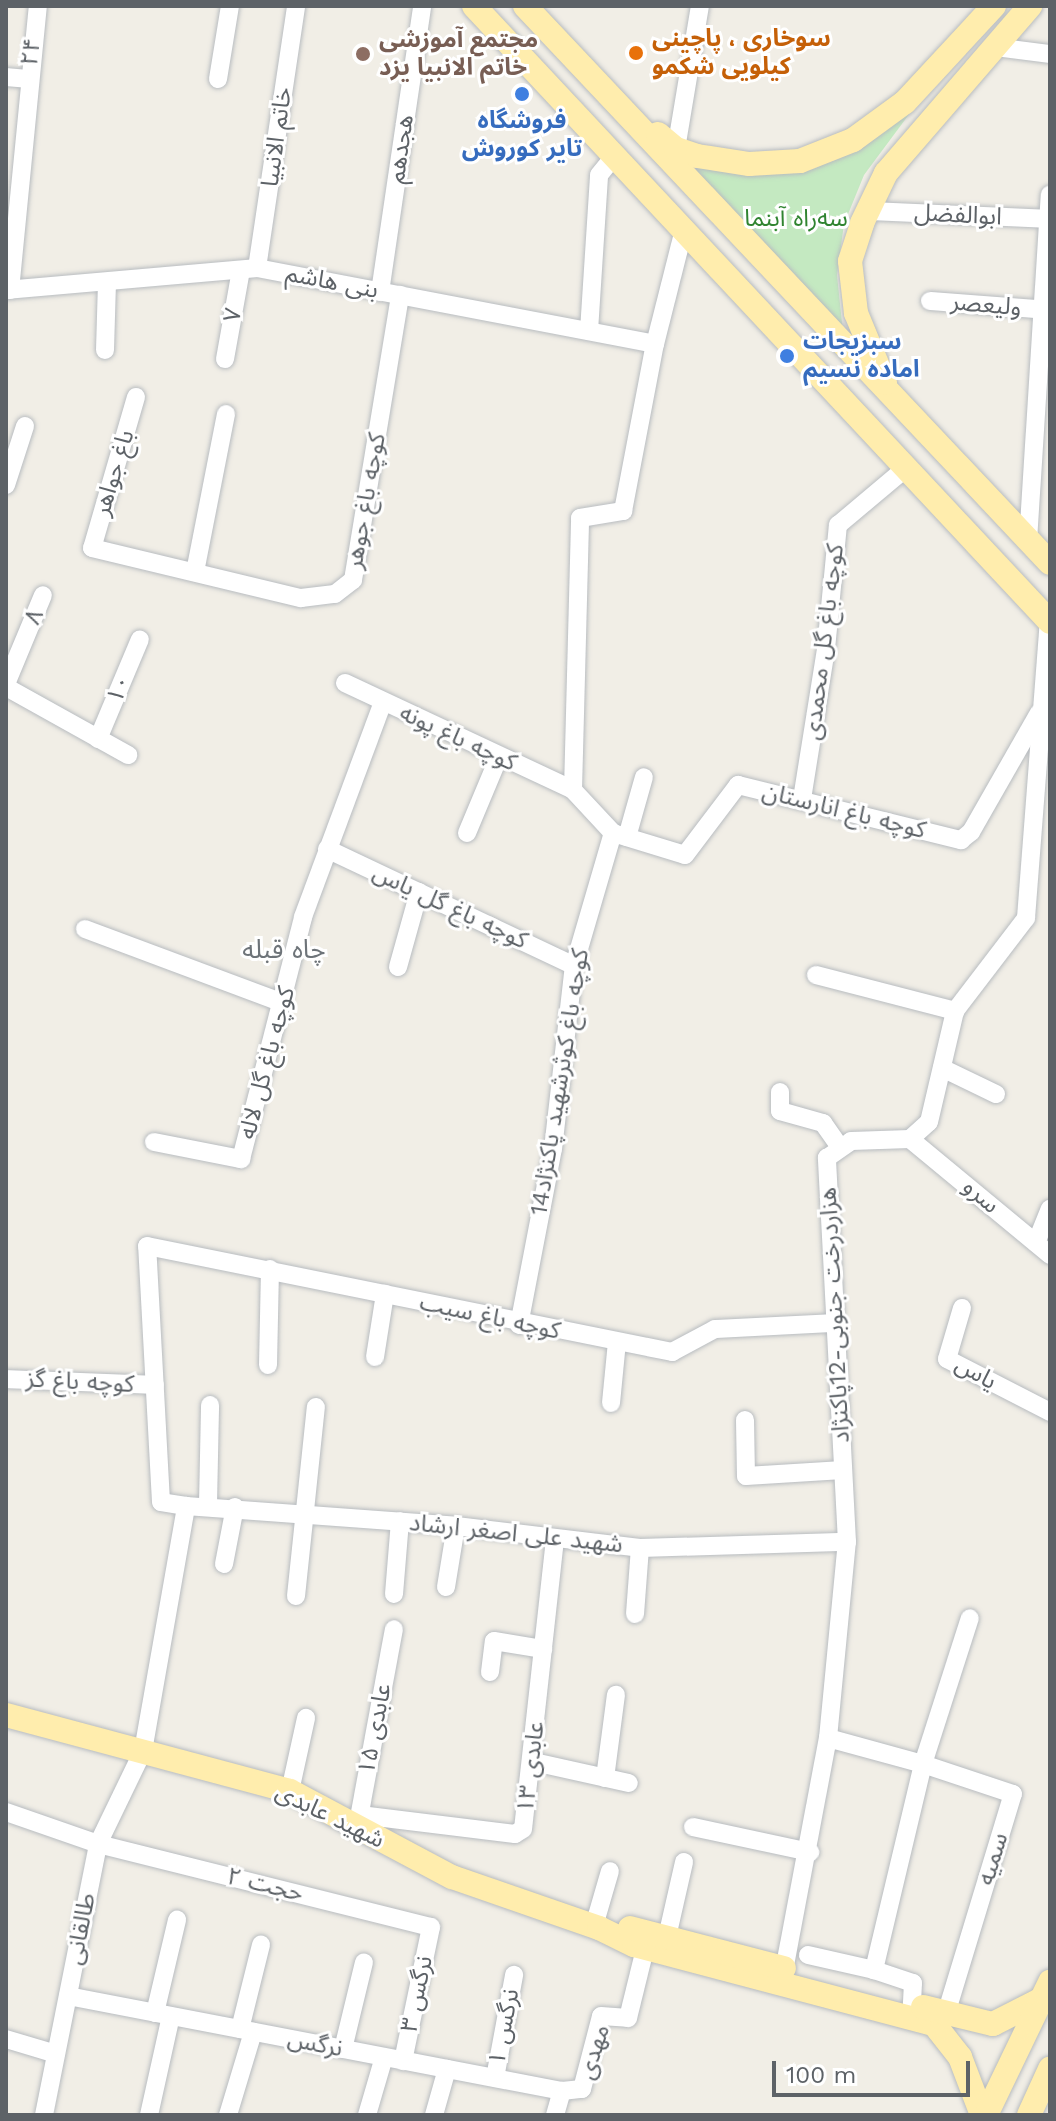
<!DOCTYPE html>
<meta charset="utf-8">
<style>
body{margin:0}
#map{position:relative;width:1056px;height:2121px;overflow:hidden;background:#f1eee6;font-family:"Work Sans","Noto Sans Arabic",sans-serif}
div>[style]{position:absolute}
.green>*{inset:0;background:#c4e9c1}
.roads{filter:drop-shadow(0 0 2px #b8bcc0) drop-shadow(0 0 2px #b8bcc0)}
.minor>*{height:18px;margin:-9px;padding:0 9px;transform-origin:9px;border-radius:9px;background:#fff}
.major>*{height:24px;margin:-12px;padding:0 12px;transform-origin:12px;border-radius:12px;background:#ffedad}
.dots>*{width:22px;height:22px;translate:-50% -50%;box-sizing:border-box;border:4px solid #fff;border-radius:50%}
span{translate:-50% -50%;white-space:nowrap;text-align:center;line-height:1.15;-webkit-text-stroke:6px #fff;paint-order:stroke}
.food-label{font-size:24px;color:#c56008;font-weight:700}
.left{translate:0 -50%;text-align:left}
.education-label{font-size:24px;color:#785e54;font-weight:700}
.street-label{font-size:24px;color:#5d6267}
.shop-label{font-size:24px;color:#366cbe;font-weight:700}
.park-label{font-size:24px;color:#308430}
.neighbourhood-label{font-size:26px;color:#6e7479}
.frame{position:absolute;inset:0;border:8px solid #5d6267;pointer-events:none}
.scale{position:absolute;left:772px;top:2061px;width:198px;height:36px;box-sizing:border-box;border:4px solid #5d6267;border-top:0;padding-left:10px;font-size:24px;line-height:28px;white-space:nowrap;color:#5d6267;-webkit-text-stroke:6px #fff;paint-order:stroke}
</style>
<div id="map">
<div class="green">
<i style="clip-path:polygon(913px 109px,864px 175px,844px 224px,837px 275px,844px 342px,684px 166px,757px 173px)"></i>
</div>
<div class="roads">
<div class="minor">
<i style="left:995px;top:47px;width:55px;rotate:7.3deg"></i>
<i style="left:6px;top:77px;width:21px;rotate:5deg"></i>
<i style="left:218px;top:79px;width:74px;rotate:-80.7deg"></i>
<i style="left:676px;top:149px;width:145px;rotate:-80.5deg"></i>
<i style="left:868px;top:211px;width:180px;rotate:2.5deg"></i>
<i style="left:257px;top:268px;width:265px;rotate:-81.5deg"></i>
<i style="left:6px;top:290px;width:252px;rotate:-5deg"></i>
<i style="left:257px;top:268px;width:405px;rotate:10.8deg"></i>
<i style="left:10px;top:290px;width:285px;rotate:-84.4deg"></i>
<i style="left:380px;top:292px;width:289px;rotate:-81.6deg"></i>
<i style="left:930px;top:301px;width:120px;rotate:4.3deg"></i>
<i style="left:589px;top:331px;width:156px;rotate:-86.3deg"></i>
<i style="left:599px;top:175px;width:26px;rotate:-51deg"></i>
<i style="left:105px;top:350px;width:68px;rotate:-88.3deg"></i>
<i style="left:225px;top:359px;width:90px;rotate:-79.8deg"></i>
<i style="left:136px;top:397px;width:157px;rotate:106.2deg"></i>
<i style="left:92px;top:548px;width:215px;rotate:13.5deg"></i>
<i style="left:301px;top:598px;width:34px;rotate:-7deg"></i>
<i style="left:335px;top:594px;width:23px;rotate:-38deg"></i>
<i style="left:353px;top:580px;width:289px;rotate:-80.6deg"></i>
<i style="left:6px;top:485px;width:62px;rotate:-72.1deg"></i>
<i style="left:1028px;top:541px;width:347px;rotate:-86.4deg"></i>
<i style="left:195px;top:572px;width:161px;rotate:-78.9deg"></i>
<i style="left:345px;top:683px;width:252px;rotate:25.1deg"></i>
<i style="left:6px;top:684px;width:96px;rotate:-67.4deg"></i>
<i style="left:6px;top:687px;width:140px;rotate:29.1deg"></i>
<i style="left:98px;top:739px;width:108px;rotate:-67.2deg"></i>
<i style="left:802px;top:799px;width:152px;rotate:-80.9deg"></i>
<i style="left:826px;top:649px;width:125px;rotate:-84.5deg"></i>
<i style="left:838px;top:525px;width:89px;rotate:-40deg"></i>
<i style="left:467px;top:833px;width:80px;rotate:-67.3deg"></i>
<i style="left:613px;top:833px;width:75px;rotate:17deg"></i>
<i style="left:685px;top:855px;width:88px;rotate:-52.9deg"></i>
<i style="left:738px;top:785px;width:230px;rotate:13.9deg"></i>
<i style="left:961px;top:840px;width:13px;rotate:-39deg"></i>
<i style="left:971px;top:832px;width:137px;rotate:-60.3deg"></i>
<i style="left:627px;top:837px;width:62px;rotate:-74.2deg"></i>
<i style="left:327px;top:849px;width:273px;rotate:25.3deg"></i>
<i style="left:85px;top:929px;width:211px;rotate:20.5deg"></i>
<i style="left:398px;top:967px;width:78px;rotate:-74.4deg"></i>
<i style="left:816px;top:975px;width:144px;rotate:14.5deg"></i>
<i style="left:942px;top:1068px;width:60px;rotate:25.7deg"></i>
<i style="left:780px;top:1092px;width:19px;rotate:90deg"></i>
<i style="left:780px;top:1111px;width:45px;rotate:15.6deg"></i>
<i style="left:823px;top:1123px;width:28px;rotate:55deg"></i>
<i style="left:910px;top:1139px;width:182px;rotate:39.6deg"></i>
<i style="left:154px;top:1142px;width:89px;rotate:11.1deg"></i>
<i style="left:241px;top:1159px;width:250px;rotate:-75.6deg"></i>
<i style="left:303px;top:917px;width:229px;rotate:-69.6deg"></i>
<i style="left:1036px;top:1243px;width:37px;rotate:-68deg"></i>
<i style="left:962px;top:1308px;width:53px;rotate:106.4deg"></i>
<i style="left:947px;top:1359px;width:116px;rotate:27.2deg"></i>
<i style="left:519px;top:1325px;width:179px;rotate:-79.1deg"></i>
<i style="left:553px;top:1149px;width:184px;rotate:-83.5deg"></i>
<i style="left:574px;top:966px;width:139px;rotate:-73.7deg"></i>
<i style="left:613px;top:833px;width:59px;rotate:-132.9deg"></i>
<i style="left:573px;top:790px;width:272px;rotate:-88.5deg"></i>
<i style="left:580px;top:518px;width:44px;rotate:-9.2deg"></i>
<i style="left:623px;top:511px;width:170px;rotate:-79.2deg"></i>
<i style="left:655px;top:344px;width:119px;rotate:-75.8deg"></i>
<i style="left:375px;top:1357px;width:64px;rotate:-81deg"></i>
<i style="left:268px;top:1365px;width:96px;rotate:-88.8deg"></i>
<i style="left:6px;top:1379px;width:149px;rotate:2.3deg"></i>
<i style="left:611px;top:1403px;width:61px;rotate:-84.4deg"></i>
<i style="left:745px;top:1420px;width:56px;rotate:89deg"></i>
<i style="left:746px;top:1476px;width:97px;rotate:-3.5deg"></i>
<i style="left:208px;top:1504px;width:99px;rotate:-88.8deg"></i>
<i style="left:186px;top:1506px;width:271px;rotate:4.2deg"></i>
<i style="left:456px;top:1526px;width:185px;rotate:6.8deg"></i>
<i style="left:640px;top:1548px;width:207px;rotate:-1.7deg"></i>
<i style="left:224px;top:1564px;width:58px;rotate:-79.1deg"></i>
<i style="left:446px;top:1587px;width:62px;rotate:-80.7deg"></i>
<i style="left:394px;top:1594px;width:73px;rotate:-85.3deg"></i>
<i style="left:296px;top:1596px;width:190px;rotate:-84deg"></i>
<i style="left:635px;top:1614px;width:66px;rotate:-85.7deg"></i>
<i style="left:490px;top:1672px;width:31px;rotate:-83deg"></i>
<i style="left:494px;top:1641px;width:50px;rotate:9.3deg"></i>
<i style="left:828px;top:1738px;width:98px;rotate:15.3deg"></i>
<i style="left:923px;top:1764px;width:212px;rotate:103.4deg"></i>
<i style="left:874px;top:1970px;width:41px;rotate:18.4deg"></i>
<i style="left:913px;top:1983px;width:21px;rotate:93deg"></i>
<i style="left:534px;top:1762px;width:97px;rotate:12.5deg"></i>
<i style="left:605px;top:1778px;width:84px;rotate:-82.5deg"></i>
<i style="left:290px;top:1791px;width:75px;rotate:-77.6deg"></i>
<i style="left:6px;top:1812px;width:97px;rotate:19.2deg"></i>
<i style="left:98px;top:1844px;width:343px;rotate:14deg"></i>
<i style="left:431px;top:1927px;width:137px;rotate:101.8deg"></i>
<i style="left:360px;top:1815px;width:156px;rotate:7deg"></i>
<i style="left:515px;top:1834px;width:9px;rotate:-32deg"></i>
<i style="left:523px;top:1829px;width:291px;rotate:-83.7deg"></i>
<i style="left:358px;top:1823px;width:197px;rotate:-79.5deg"></i>
<i style="left:693px;top:1827px;width:120px;rotate:12.1deg"></i>
<i style="left:594px;top:1926px;width:57px;rotate:-73.8deg"></i>
<i style="left:667px;top:1937px;width:77px;rotate:-77.2deg"></i>
<i style="left:808px;top:1955px;width:68px;rotate:12.8deg"></i>
<i style="left:782px;top:1981px;width:247px;rotate:-79.3deg"></i>
<i style="left:828px;top:1738px;width:197px;rotate:-84.5deg"></i>
<i style="left:847px;top:1542px;width:385px;rotate:-93deg"></i>
<i style="left:827px;top:1158px;width:29px;rotate:-35deg"></i>
<i style="left:851px;top:1141px;width:59px;rotate:-1.9deg"></i>
<i style="left:910px;top:1139px;width:25px;rotate:-42deg"></i>
<i style="left:929px;top:1122px;width:114px;rotate:-76.8deg"></i>
<i style="left:955px;top:1011px;width:117px;rotate:-52.6deg"></i>
<i style="left:1026px;top:918px;width:298px;rotate:-85.6deg"></i>
<i style="left:68px;top:1996px;width:503px;rotate:10.89deg"></i>
<i style="left:562px;top:2091px;width:20px;rotate:-6deg"></i>
<i style="left:582px;top:2089px;width:75px;rotate:-75.4deg"></i>
<i style="left:601px;top:2016px;width:27px;rotate:4deg"></i>
<i style="left:628px;top:2018px;width:71px;rotate:-76.2deg"></i>
<i style="left:155px;top:2013px;width:96px;rotate:-76.7deg"></i>
<i style="left:946px;top:2014px;width:230px;rotate:-73.1deg"></i>
<i style="left:1013px;top:1794px;width:95px;rotate:-161.6deg"></i>
<i style="left:923px;top:1764px;width:153px;rotate:-72.2deg"></i>
<i style="left:240px;top:2029px;width:87px;rotate:-76deg"></i>
<i style="left:6px;top:2039px;width:52px;rotate:16.7deg"></i>
<i style="left:343px;top:2049px;width:89px;rotate:-76.4deg"></i>
<i style="left:495px;top:2078px;width:105px;rotate:-79.5deg"></i>
<i style="left:44px;top:2115px;width:276px;rotate:-78.7deg"></i>
<i style="left:98px;top:1844px;width:103px;rotate:-64.2deg"></i>
<i style="left:143px;top:1751px;width:249px;rotate:-80deg"></i>
<i style="left:186px;top:1506px;width:25px;rotate:-171deg"></i>
<i style="left:161px;top:1502px;width:256px;rotate:-93.1deg"></i>
<i style="left:147px;top:1246px;width:536px;rotate:11.41deg"></i>
<i style="left:672px;top:1352px;width:49px;rotate:-28.1deg"></i>
<i style="left:715px;top:1329px;width:117px;rotate:-2.9deg"></i>
<i style="left:149px;top:2115px;width:101px;rotate:-77.5deg"></i>
<i style="left:228px;top:2115px;width:87px;rotate:-73.2deg"></i>
<i style="left:367px;top:2115px;width:60px;rotate:-73.7deg"></i>
<i style="left:434px;top:2115px;width:48px;rotate:-74.2deg"></i>
<i style="left:555px;top:2115px;width:25px;rotate:-74deg"></i>
</div>
<div class="major">
<i style="left:474px;top:6px;width:843px;rotate:46.92deg"></i>
<i style="left:525px;top:6px;width:765px;rotate:46.69deg"></i>
<i style="left:658px;top:134px;width:23px;rotate:40deg"></i>
<i style="left:676px;top:149px;width:22px;rotate:18deg"></i>
<i style="left:697px;top:156px;width:53px;rotate:8.7deg"></i>
<i style="left:749px;top:164px;width:51px;rotate:-3.4deg"></i>
<i style="left:800px;top:161px;width:57px;rotate:-21.6deg"></i>
<i style="left:853px;top:140px;width:64px;rotate:-36.2deg"></i>
<i style="left:905px;top:102px;width:131px;rotate:-47.2deg"></i>
<i style="left:885px;top:383px;width:76px;rotate:-112.5deg"></i>
<i style="left:856px;top:313px;width:52px;rotate:-96.6deg"></i>
<i style="left:850px;top:261px;width:40px;rotate:-72deg"></i>
<i style="left:862px;top:223px;width:55px;rotate:-64.4deg"></i>
<i style="left:886px;top:173px;width:221px;rotate:-49.2deg"></i>
<i style="left:6px;top:1715px;width:294px;rotate:15deg"></i>
<i style="left:290px;top:1791px;width:183px;rotate:28deg"></i>
<i style="left:452px;top:1877px;width:156px;rotate:19.1deg"></i>
<i style="left:599px;top:1928px;width:39px;rotate:26deg"></i>
<i style="left:634px;top:1945px;width:310px;rotate:14.8deg"></i>
<i style="left:934px;top:2024px;width:42px;rotate:51.8deg"></i>
<i style="left:960px;top:2057px;width:62px;rotate:69.2deg"></i>
<i style="left:630px;top:1928px;width:159px;rotate:14.6deg"></i>
<i style="left:923px;top:2007px;width:72px;rotate:13.7deg"></i>
<i style="left:993px;top:2024px;width:53px;rotate:-27.1deg"></i>
<i style="left:986px;top:2115px;width:148px;rotate:-64.3deg"></i>
<i style="left:1029px;top:2115px;width:51px;rotate:-65.5deg"></i>
</div>
</div>
<div class="dots">
<i style="left:636px;top:53px;background:#e8710a"></i>
<i style="left:363px;top:54px;background:#8d6e63"></i>
<i style="left:522px;top:94px;background:#3f7fe0"></i>
<i style="left:787px;top:356px;background:#3f7fe0"></i>
</div>
<div class="food-label">
<span class="left" style="left:652px;top:53px">سوخاری ، پاچینی<br>کیلویی شکمو</span>
</div>
<div class="education-label">
<span class="left" style="left:379px;top:54px">مجتمع آموزشی<br>خاتم الانبیا یزد</span>
</div>
<div class="street-label">
<span style="left:31px;top:52px;rotate:-81deg">۲۴</span>
<span style="left:277px;top:137px;rotate:-82deg">خاتم الانبیا</span>
<span style="left:401px;top:149px;rotate:-82deg">هجدهم</span>
<span style="left:958px;top:215px;rotate:3deg">ابوالفضل</span>
<span style="left:332px;top:282px;rotate:11deg">بنی هاشم</span>
<span style="left:986px;top:305px;rotate:5deg">ولیعصر</span>
<span style="left:233px;top:315px;rotate:-80deg">۷</span>
<span style="left:114px;top:473px;rotate:-73deg">باغ جواهر</span>
<span style="left:366px;top:501px;rotate:-80deg">کوچه باغ جوهر</span>
<span style="left:34px;top:617px;rotate:-67deg">۸</span>
<span style="left:824px;top:642px;rotate:-83deg">کوچه باغ گل محمدی</span>
<span style="left:119px;top:689px;rotate:-68deg">۱۰</span>
<span style="left:458px;top:738px;rotate:25deg">کوچه باغ پونه</span>
<span style="left:844px;top:811px;rotate:14deg">کوچه باغ انارستان</span>
<span style="left:450px;top:907px;rotate:25deg">کوچه باغ گل یاس</span>
<span style="left:267px;top:1063px;rotate:-75deg">کوچه باغ گل لاله</span>
<span style="left:560px;top:1082px;rotate:-81deg">کوچه باغ کوثرشهید پاکنژاد14</span>
<span style="left:981px;top:1196px;rotate:41deg">سرو</span>
<span style="left:835px;top:1315px;rotate:-93deg">هزاردرخت جنوبی-12پاکنژاد</span>
<span style="left:490px;top:1317px;rotate:12deg">کوچه باغ سیب</span>
<span style="left:976px;top:1373px;rotate:29deg">یاس</span>
<span style="left:80px;top:1382px;rotate:3deg">کوچه باغ گز</span>
<span style="left:516px;top:1534px;rotate:6deg">شهید علی اصغر ارشاد</span>
<span style="left:375px;top:1729px;rotate:-79deg">عابدی ۱۵</span>
<span style="left:531px;top:1767px;rotate:-83deg">عابدی ۱۳</span>
<span style="left:330px;top:1816px;rotate:26deg">شهید عابدی</span>
<span style="left:993px;top:1859px;rotate:-73deg">سمیه</span>
<span style="left:265px;top:1885px;rotate:14deg">حجت ۲</span>
<span style="left:81px;top:1929px;rotate:-79deg">طالقانی</span>
<span style="left:417px;top:1994px;rotate:-78deg">نرگس ۳</span>
<span style="left:504px;top:2027px;rotate:-79deg">نرگس ۱</span>
<span style="left:315px;top:2044px;rotate:11deg">نرگس</span>
<span style="left:594px;top:2052px;rotate:-72deg">مهدی</span>
</div>
<div class="shop-label">
<span style="left:522px;top:135px">فروشگاه<br>تایر کوروش</span>
<span class="left" style="left:803px;top:356px">سبزیجات<br>اماده نسیم</span>
</div>
<div class="park-label">
<span style="left:796px;top:219px">سه‌راه آبنما</span>
</div>
<div class="neighbourhood-label">
<span style="left:284px;top:950px">چاه قبله</span>
</div>
<div class="frame"></div>
<div class="scale">100 m</div>
</div>
